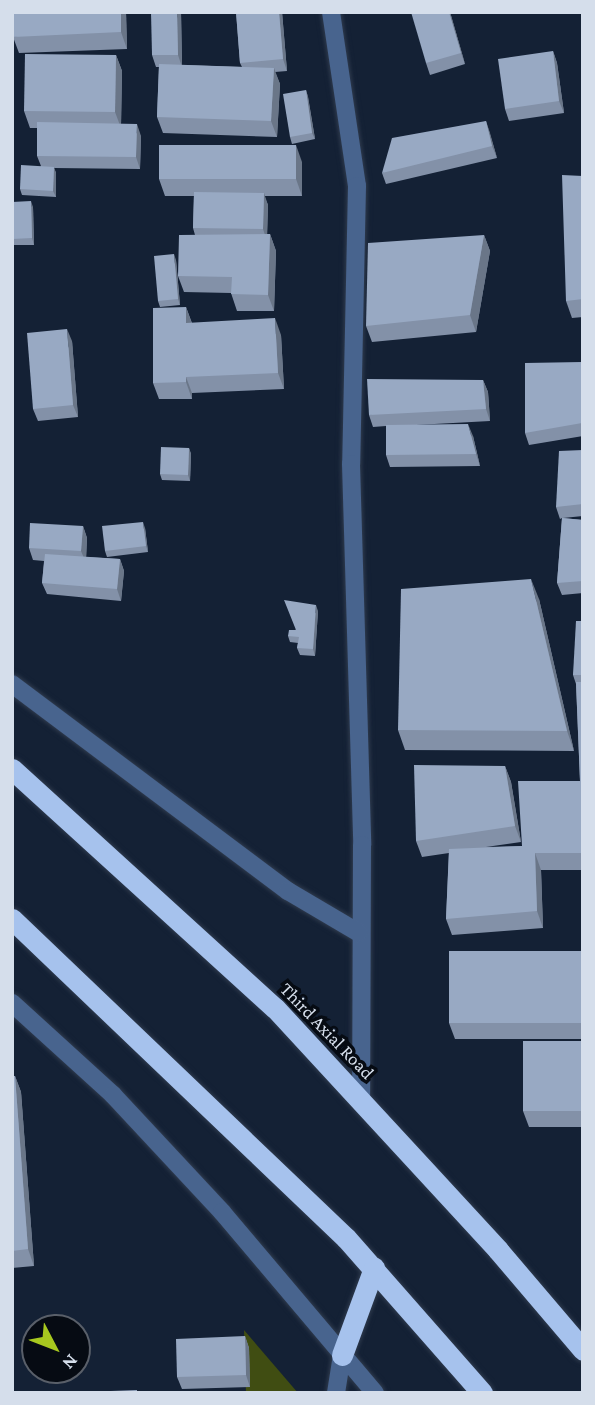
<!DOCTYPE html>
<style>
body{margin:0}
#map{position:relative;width:595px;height:1405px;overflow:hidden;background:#142135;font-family:"Crimson Pro",serif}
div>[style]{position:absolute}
.green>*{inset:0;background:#404d12}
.roads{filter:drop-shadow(0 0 2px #2f3b4e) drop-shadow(0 0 2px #2f3b4e)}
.street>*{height:18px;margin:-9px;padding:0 9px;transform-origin:9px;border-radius:9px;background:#48648e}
.highway>*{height:21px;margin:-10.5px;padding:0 10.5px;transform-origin:10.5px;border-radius:10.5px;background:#a6c2ed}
.wall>*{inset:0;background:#8391a8}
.shaded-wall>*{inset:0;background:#6a7688}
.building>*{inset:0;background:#98a9c3}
span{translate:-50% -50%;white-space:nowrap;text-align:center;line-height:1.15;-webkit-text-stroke:7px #060b13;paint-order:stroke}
.street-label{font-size:19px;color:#d5deeb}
.frame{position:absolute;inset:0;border:14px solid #d5deeb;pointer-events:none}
.north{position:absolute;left:21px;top:1314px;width:70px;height:70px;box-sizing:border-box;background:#060b13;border:2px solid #595f69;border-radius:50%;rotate:132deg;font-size:19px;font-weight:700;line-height:28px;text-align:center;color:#d5deeb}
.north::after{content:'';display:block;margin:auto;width:24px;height:32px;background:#a7c81f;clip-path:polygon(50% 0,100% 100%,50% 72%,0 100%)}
</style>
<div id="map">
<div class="green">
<i style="clip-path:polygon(244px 1330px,298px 1393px,246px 1393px)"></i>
</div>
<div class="roads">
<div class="street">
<i style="left:331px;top:12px;width:176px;rotate:81.5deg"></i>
<i style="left:357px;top:186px;width:278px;rotate:91.2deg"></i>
<i style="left:351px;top:464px;width:381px;rotate:88.3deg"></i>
<i style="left:362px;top:845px;width:252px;rotate:90.2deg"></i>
<i style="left:12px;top:684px;width:345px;rotate:36.9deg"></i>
<i style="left:288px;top:891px;width:82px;rotate:30.6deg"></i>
<i style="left:12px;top:1003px;width:137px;rotate:42.3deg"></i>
<i style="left:113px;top:1095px;width:160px;rotate:47deg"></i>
<i style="left:222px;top:1212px;width:237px;rotate:49.8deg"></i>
<i style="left:336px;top:1393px;width:38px;rotate:-81deg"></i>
</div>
<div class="highway">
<i style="left:12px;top:769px;width:355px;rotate:42.3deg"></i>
<i style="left:275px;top:1008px;width:329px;rotate:47.3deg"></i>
<i style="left:498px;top:1250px;width:131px;rotate:49.6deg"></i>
<i style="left:12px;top:919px;width:462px;rotate:43.7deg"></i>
<i style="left:346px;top:1238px;width:206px;rotate:48.7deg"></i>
<i style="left:342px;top:1355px;width:93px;rotate:-69.8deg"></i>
</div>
</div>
<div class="wall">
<i style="clip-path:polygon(126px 12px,127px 49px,19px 53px,13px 37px)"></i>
<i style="clip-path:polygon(181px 12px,182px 65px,242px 67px,240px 63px,236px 12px,282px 12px,287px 71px,275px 72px,280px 84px,277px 137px,163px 133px,157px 117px,159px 67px,156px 67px,152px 55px)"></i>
<i style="clip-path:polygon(450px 12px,465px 64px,430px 75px,426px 63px)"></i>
<i style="clip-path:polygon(553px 51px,557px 63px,564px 113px,509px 121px,505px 109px)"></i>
<i style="clip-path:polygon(116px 55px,122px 71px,121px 124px,141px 136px,140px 169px,54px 168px,56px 173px,56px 197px,22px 195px,20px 189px,41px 166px,37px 156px,37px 128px,30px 128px,24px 111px)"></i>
<i style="clip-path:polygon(306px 90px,308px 97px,315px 139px,292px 144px,290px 137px)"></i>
<i style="clip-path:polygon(486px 121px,497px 158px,386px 184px,382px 173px)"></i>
<i style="clip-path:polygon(302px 162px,302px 196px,264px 196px,268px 205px,267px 234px,270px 234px,276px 251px,274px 311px,237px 311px,231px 293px,184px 292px,178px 276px,195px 235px,193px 228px,194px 196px,165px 196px,159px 179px)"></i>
<i style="clip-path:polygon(583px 176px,583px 317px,572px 318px,566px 301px)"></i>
<i style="clip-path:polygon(12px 202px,33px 207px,34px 245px,14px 245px,12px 241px)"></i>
<i style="clip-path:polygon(484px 235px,490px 251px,476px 332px,372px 342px,366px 326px)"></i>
<i style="clip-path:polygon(176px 260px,180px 305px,160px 307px,158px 301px)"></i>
<i style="clip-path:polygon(186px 307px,192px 323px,281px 335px,284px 389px,192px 393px,192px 399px,159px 399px,153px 383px)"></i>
<i style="clip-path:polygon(72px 341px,78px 417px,38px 421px,33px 409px)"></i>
<i style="clip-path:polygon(583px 365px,583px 436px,529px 445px,525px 433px)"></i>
<i style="clip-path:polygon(483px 380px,488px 392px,490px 421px,416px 425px,473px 436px,480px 466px,390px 467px,386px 455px,386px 426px,373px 427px,369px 415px)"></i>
<i style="clip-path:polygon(189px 448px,191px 454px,190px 481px,162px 480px,160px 474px)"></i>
<i style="clip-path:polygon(583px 450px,583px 516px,563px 518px,583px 520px,583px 593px,562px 595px,557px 583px,562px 518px,560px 519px,556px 507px)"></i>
<i style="clip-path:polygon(83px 526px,87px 538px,86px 557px,120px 559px,124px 571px,121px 601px,47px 594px,42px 583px,44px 561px,33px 560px,29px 548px)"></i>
<i style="clip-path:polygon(145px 528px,148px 552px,107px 557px,105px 551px)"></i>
<i style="clip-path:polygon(539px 599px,574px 751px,405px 750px,398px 730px)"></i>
<i style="clip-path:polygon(318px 611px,315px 656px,300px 655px,297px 648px,298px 643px,290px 642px,288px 636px)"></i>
<i style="clip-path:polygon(583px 621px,583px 870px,541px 870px,543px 928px,452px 935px,446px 919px,449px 853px,422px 857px,416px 841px,505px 766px,511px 782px,521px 842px,486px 847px,522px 846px,580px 781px,576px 684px,573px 675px)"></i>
<i style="clip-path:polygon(583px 951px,583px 1039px,455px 1039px,449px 1023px)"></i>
<i style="clip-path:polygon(583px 1041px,583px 1127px,529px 1127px,523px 1111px)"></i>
<i style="clip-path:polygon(12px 1076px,15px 1076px,21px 1092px,34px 1266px,12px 1268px)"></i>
<i style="clip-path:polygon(245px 1336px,249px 1348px,250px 1387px,182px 1389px,177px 1377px)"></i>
</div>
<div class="shaded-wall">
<i style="clip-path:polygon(121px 12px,126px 12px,127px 49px,121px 32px)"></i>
<i style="clip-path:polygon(177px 12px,181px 12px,182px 67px,178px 55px)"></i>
<i style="clip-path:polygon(279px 12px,282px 12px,287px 71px,283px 59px)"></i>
<i style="clip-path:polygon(449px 12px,450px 12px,465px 64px,461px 53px)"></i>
<i style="clip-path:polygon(553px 51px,557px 63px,564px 113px,559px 101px)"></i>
<i style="clip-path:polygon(116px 55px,122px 71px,121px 128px,115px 112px)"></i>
<i style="clip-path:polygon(274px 68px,280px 84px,277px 137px,271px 121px)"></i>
<i style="clip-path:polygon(306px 90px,308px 97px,315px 139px,312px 133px)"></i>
<i style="clip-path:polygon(486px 121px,490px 133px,497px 158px,492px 146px)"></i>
<i style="clip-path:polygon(137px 124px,141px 136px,140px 169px,136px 157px)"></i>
<i style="clip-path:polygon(296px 145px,302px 162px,302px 196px,296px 179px)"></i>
<i style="clip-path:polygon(54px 167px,56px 173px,56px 197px,53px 191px)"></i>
<i style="clip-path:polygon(264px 193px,268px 205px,267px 241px,263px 229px)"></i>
<i style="clip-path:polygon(31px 201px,33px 207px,34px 245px,32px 238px)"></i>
<i style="clip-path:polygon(270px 234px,276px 251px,274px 311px,268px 295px)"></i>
<i style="clip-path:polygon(484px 235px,490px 251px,476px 332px,470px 315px)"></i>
<i style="clip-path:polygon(174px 254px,176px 260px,180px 305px,178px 299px)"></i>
<i style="clip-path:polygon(186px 307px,192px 324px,186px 323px)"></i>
<i style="clip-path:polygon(275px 318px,281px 335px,284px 389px,278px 373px)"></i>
<i style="clip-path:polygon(67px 329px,72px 341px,78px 417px,73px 405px)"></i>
<i style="clip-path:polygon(582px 362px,583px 365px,583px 426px,582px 423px)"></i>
<i style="clip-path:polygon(186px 377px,192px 393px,192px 399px,186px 382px)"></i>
<i style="clip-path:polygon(483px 380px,488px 392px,490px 421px,486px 409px)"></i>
<i style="clip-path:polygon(468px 424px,473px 436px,480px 466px,476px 454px)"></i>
<i style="clip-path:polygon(189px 448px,191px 454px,190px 481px,188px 475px)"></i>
<i style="clip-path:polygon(143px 522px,145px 528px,148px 552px,146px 546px)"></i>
<i style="clip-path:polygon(83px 526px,87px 538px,86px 563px,81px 551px)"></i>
<i style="clip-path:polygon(120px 559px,124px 571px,121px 601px,117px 589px)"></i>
<i style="clip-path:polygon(531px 579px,539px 599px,574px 751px,567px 731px)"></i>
<i style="clip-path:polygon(316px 605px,318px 611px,315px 656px,313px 649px)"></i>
<i style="clip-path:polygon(505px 766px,511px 782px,521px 842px,515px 826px)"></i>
<i style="clip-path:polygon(535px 853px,541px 870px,543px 928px,537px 911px)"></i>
<i style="clip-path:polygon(15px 1076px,21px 1092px,34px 1266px,28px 1249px)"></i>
<i style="clip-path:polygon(245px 1336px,249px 1348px,250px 1387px,246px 1375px)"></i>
</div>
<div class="building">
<i style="clip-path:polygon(12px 12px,121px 12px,121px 32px,13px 37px)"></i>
<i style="clip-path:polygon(151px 12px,177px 12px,178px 55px,152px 55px)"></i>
<i style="clip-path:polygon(236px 12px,279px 12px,283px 59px,240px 63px)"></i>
<i style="clip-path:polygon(411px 12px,449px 12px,461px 53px,426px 63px)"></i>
<i style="clip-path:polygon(553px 51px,559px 101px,505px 109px,498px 59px)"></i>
<i style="clip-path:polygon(25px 54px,116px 55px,115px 112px,24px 111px)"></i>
<i style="clip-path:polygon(159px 64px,274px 68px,271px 121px,157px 117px)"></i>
<i style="clip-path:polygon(306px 90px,312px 133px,290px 137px,283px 94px)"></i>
<i style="clip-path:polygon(486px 121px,492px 146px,382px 173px,392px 138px)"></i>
<i style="clip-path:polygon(37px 122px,137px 124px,136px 157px,37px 156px)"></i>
<i style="clip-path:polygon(159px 145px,296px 145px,296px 179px,159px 179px)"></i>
<i style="clip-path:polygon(21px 165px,54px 167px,53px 191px,20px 189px)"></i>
<i style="clip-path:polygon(562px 175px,583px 176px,583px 299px,566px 301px)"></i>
<i style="clip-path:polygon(194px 192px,264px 193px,263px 229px,193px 228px)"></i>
<i style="clip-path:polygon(31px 201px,32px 238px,12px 239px,12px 202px)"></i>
<i style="clip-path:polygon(270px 234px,268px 295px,231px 294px,232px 277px,178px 276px,179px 235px)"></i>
<i style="clip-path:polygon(484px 235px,470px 315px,366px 326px,368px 243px)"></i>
<i style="clip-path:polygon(174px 254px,178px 299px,158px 301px,154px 256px)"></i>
<i style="clip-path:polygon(186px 307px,186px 323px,275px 318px,278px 373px,186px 377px,186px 382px,153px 383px,153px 308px)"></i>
<i style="clip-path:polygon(67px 329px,73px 405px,33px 409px,27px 333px)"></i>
<i style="clip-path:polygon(582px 362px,582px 423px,525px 433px,525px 363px)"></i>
<i style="clip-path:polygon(367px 379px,483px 380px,486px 409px,369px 415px)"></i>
<i style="clip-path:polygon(468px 424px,476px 454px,386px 455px,386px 425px)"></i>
<i style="clip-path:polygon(161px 447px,189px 448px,188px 475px,160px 474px)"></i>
<i style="clip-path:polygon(583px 450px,583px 504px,556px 507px,559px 451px)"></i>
<i style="clip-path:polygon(562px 518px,583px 520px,583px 581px,557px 583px)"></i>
<i style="clip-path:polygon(143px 522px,146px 546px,105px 551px,102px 526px)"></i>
<i style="clip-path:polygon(30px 523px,83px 526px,81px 551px,29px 548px)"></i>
<i style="clip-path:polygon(45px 554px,120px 559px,117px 589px,42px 583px)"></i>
<i style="clip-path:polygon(531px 579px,567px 731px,398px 730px,401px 589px)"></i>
<i style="clip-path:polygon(284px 600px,316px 605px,313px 649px,297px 648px,299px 637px,288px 636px,289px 630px,296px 630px)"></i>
<i style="clip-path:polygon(576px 621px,583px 621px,583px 675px,573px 675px)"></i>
<i style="clip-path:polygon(576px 682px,583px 682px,583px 781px,580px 781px)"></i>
<i style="clip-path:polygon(414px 765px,505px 766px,515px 826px,416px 841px)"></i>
<i style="clip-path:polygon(518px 781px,583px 781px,583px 853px,535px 853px,537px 911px,446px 919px,449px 849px,522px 846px)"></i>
<i style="clip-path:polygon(449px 951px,583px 951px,583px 1023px,449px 1023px)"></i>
<i style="clip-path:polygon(523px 1041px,583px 1041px,583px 1111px,523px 1111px)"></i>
<i style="clip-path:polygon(12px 1076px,15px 1076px,28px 1249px,12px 1251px)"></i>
<i style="clip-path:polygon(245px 1336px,246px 1375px,177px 1377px,176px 1339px)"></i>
<i style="clip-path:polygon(137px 1390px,137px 1393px,58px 1393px)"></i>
</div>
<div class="street-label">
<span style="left:327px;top:1031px;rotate:46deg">Third Axial Road</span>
</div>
<div class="frame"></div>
<div class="north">N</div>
</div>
